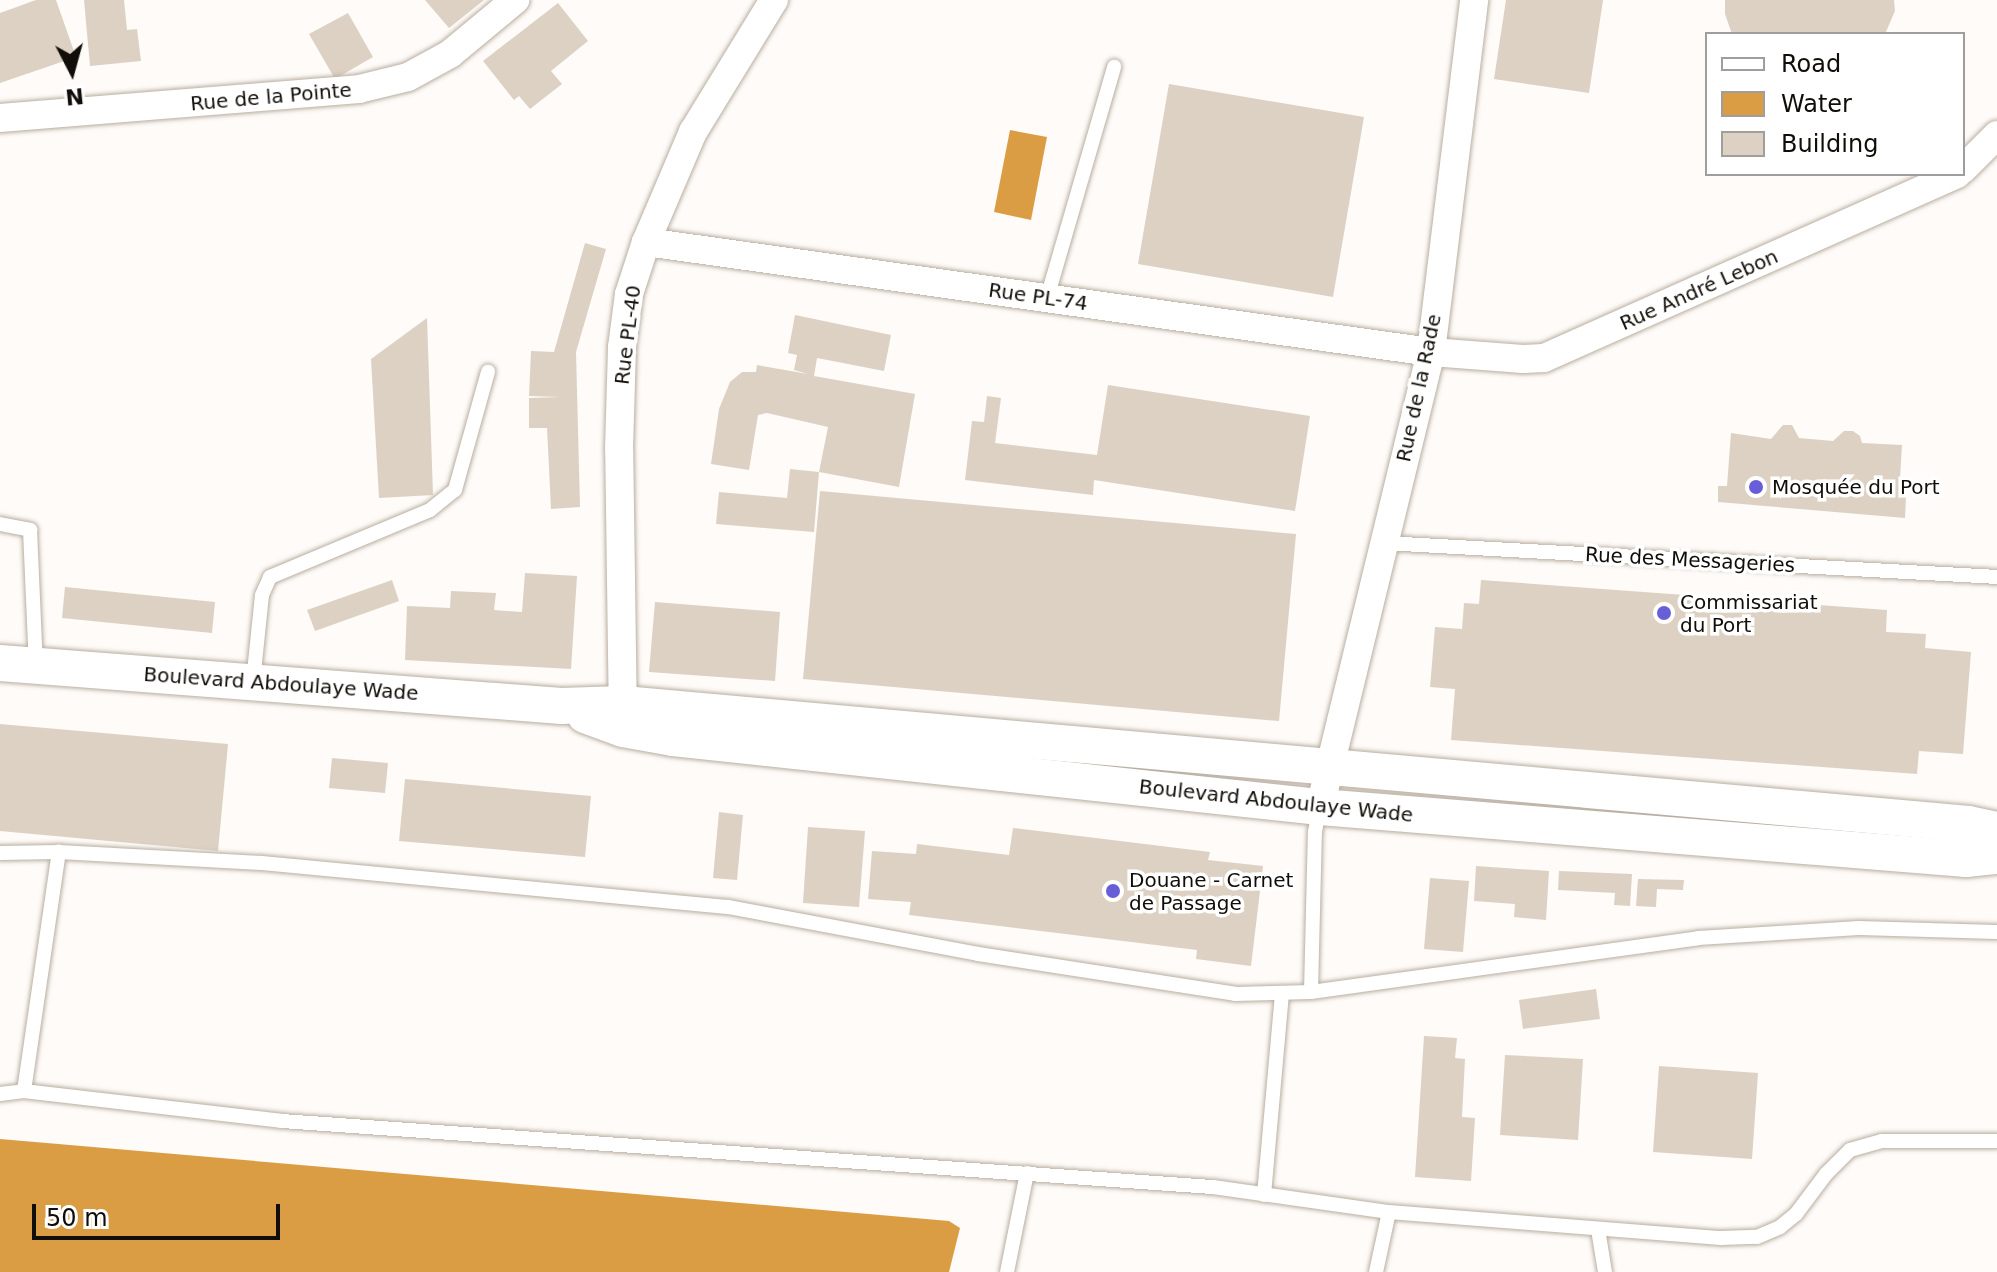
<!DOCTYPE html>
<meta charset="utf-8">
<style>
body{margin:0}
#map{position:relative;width:1997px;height:1272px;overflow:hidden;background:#fefbf8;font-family:"DejaVu Sans",sans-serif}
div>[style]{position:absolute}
.water>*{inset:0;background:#db9d44}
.building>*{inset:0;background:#ddd1c3}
.roads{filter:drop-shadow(0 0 2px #b9ada0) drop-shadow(0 0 2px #b9ada0)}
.service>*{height:14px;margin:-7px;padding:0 7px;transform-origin:7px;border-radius:7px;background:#fff}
.minor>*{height:28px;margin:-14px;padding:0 14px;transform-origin:14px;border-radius:14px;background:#fff}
.tertiary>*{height:36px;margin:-18px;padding:0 18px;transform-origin:18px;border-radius:18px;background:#fff}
.dots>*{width:22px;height:22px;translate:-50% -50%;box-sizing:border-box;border:4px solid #fff;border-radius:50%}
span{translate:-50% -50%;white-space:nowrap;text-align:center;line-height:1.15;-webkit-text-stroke:7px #fff;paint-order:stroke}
.street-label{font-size:20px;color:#110d08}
.poi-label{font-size:20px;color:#110d08}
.left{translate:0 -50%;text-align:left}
.legend{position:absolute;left:1705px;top:32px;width:260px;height:144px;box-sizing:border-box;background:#fff;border:2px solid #a09e9c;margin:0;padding:10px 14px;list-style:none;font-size:24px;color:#110d08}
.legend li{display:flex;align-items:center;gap:16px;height:40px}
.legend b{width:40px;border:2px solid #a09e9c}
.north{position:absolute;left:32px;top:32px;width:80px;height:80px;-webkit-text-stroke:6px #fff;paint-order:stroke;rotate:174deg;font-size:22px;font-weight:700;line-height:32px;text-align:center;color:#110d08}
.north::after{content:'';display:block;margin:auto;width:28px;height:36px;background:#110d08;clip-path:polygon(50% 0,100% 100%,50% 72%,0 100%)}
.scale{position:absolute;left:32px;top:1204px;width:248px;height:36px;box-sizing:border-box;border:4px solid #110d08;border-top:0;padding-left:10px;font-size:24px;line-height:28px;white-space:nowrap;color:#110d08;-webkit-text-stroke:6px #fff;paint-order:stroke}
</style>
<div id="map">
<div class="water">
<i style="clip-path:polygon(1010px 130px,1047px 137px,1031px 220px,994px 212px)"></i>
<i style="clip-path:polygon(0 1139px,949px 1221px,960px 1228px,949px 1272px,0 1272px)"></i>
</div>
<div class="building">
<i style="clip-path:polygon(36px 0,56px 0,76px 57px,0 83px,0 13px)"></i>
<i style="clip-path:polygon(84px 0,124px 0,127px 30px,137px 29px,141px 61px,90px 66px)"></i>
<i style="clip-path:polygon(425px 0,484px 0,449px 28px)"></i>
<i style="clip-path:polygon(1506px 0,1603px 0,1589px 93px,1494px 79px)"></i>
<i style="clip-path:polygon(1725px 0,1894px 0,1895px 11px,1885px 34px,1732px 34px,1725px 14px)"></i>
<i style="clip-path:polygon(558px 3px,588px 41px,551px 71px,562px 84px,530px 109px,519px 96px,514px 100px,483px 61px)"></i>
<i style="clip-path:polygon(348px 13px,373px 57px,335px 79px,309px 34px)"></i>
<i style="clip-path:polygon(1169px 84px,1364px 117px,1333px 297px,1138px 264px)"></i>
<i style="clip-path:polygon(585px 243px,606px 249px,576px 352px,580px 507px,551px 509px,547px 428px,529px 428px,529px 398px,560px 397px,529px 396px,531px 351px,554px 352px)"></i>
<i style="clip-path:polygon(795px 315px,891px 335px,884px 371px,817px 358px,814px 376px,915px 394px,899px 487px,819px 472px,828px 427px,767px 413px,758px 415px,749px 470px,711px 464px,719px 409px,730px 382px,742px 372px,756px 372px,757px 365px,808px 374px,794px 370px,797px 355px,788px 353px)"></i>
<i style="clip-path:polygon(427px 318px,433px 495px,379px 498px,371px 359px)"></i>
<i style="clip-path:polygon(1108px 385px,1310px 416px,1295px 511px,1094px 480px,1093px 495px,965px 480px,972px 421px,984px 422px,987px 396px,1001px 398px,995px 443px,1097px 455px)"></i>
<i style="clip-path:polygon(1783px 425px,1792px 425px,1799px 438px,1833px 441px,1844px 431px,1853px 431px,1860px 436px,1862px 443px,1902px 445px,1899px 495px,1906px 496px,1905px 518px,1718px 502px,1718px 486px,1727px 486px,1731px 433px,1771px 439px)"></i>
<i style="clip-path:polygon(790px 469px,819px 472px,814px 532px,716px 524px,719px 492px,787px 498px)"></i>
<i style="clip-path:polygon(820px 491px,1296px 534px,1279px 721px,803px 679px)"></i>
<i style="clip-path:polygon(525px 573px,577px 576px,571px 669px,405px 660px,407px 606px,450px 608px,451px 591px,496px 593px,494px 610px,522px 612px)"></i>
<i style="clip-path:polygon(392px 580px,399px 601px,315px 631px,307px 610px)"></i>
<i style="clip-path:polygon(1481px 580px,1887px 610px,1886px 632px,1926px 634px,1925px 648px,1971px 652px,1963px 754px,1919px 751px,1917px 774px,1451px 740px,1455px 689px,1430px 687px,1435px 627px,1462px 629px,1464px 603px,1479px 604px)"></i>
<i style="clip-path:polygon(65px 587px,215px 602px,212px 633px,62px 618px)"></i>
<i style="clip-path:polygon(655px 602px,780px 612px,775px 681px,649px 672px)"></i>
<i style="clip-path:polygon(0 724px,228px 744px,218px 851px,0 831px)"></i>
<i style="clip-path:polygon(332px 758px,388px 763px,385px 793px,329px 788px)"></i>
<i style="clip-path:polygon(405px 779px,591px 796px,585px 857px,399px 841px)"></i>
<i style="clip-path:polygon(719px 812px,743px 815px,737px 880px,713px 878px)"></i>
<i style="clip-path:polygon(808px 827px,865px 831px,859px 907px,803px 903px)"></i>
<i style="clip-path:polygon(1013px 828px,1210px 852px,1208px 860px,1263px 866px,1251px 966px,1196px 959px,1197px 950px,909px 915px,911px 902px,868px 899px,872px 851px,916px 854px,917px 844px,1009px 855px)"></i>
<i style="clip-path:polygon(1476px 866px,1549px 871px,1546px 920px,1514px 917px,1515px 904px,1474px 901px)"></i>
<i style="clip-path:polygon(1559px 871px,1632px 874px,1630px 906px,1614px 905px,1615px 893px,1558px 890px)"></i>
<i style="clip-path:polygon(1430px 878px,1469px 881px,1463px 952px,1424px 949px)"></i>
<i style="clip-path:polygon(1638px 879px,1684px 880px,1683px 890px,1657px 889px,1656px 907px,1636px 906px)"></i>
<i style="clip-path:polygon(1596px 989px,1600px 1019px,1523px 1029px,1519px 1000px)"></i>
<i style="clip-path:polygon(1424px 1036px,1457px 1038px,1455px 1058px,1465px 1059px,1462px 1117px,1475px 1118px,1471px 1181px,1415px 1177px)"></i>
<i style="clip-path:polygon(1505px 1055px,1583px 1059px,1578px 1140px,1500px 1135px)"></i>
<i style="clip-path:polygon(1659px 1066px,1758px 1073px,1752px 1159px,1653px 1152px)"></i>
</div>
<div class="roads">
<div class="service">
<i style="left:1047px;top:298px;width:241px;rotate:-73.8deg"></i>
<i style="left:0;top:524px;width:31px;rotate:11deg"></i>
<i style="left:30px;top:530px;width:135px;rotate:87.5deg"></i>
<i style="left:1384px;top:543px;width:614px;rotate:3.17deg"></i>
<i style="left:253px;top:682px;width:87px;rotate:-84.1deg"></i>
<i style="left:262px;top:595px;width:20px;rotate:-66deg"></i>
<i style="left:270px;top:577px;width:173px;rotate:-22.7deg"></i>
<i style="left:430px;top:510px;width:32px;rotate:-39deg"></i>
<i style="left:455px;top:490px;width:123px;rotate:-74.4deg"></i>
<i style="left:0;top:853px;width:59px;rotate:-1deg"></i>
<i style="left:59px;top:852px;width:202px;rotate:3.1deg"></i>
<i style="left:261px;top:863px;width:469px;rotate:5.4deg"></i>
<i style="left:728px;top:907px;width:254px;rotate:10.6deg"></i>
<i style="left:978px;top:954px;width:260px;rotate:8.8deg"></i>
<i style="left:1235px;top:994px;width:76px;rotate:-1.5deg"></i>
<i style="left:1311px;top:992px;width:391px;rotate:-7.9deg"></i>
<i style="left:1698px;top:938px;width:161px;rotate:-3.6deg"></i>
<i style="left:1859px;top:928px;width:138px;rotate:1.7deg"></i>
<i style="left:1311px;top:992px;width:160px;rotate:-88.6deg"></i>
<i style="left:1315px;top:832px;width:23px;rotate:-80deg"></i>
<i style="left:24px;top:1091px;width:242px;rotate:-81.7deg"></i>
<i style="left:0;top:1094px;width:24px;rotate:-7deg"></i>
<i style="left:24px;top:1091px;width:260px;rotate:6.6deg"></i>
<i style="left:282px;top:1121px;width:933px;rotate:4.06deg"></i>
<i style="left:1213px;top:1187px;width:178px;rotate:8.1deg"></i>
<i style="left:1264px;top:1195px;width:201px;rotate:-84.9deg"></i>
<i style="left:1598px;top:1229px;width:44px;rotate:80.8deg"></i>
<i style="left:1007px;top:1272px;width:101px;rotate:-78.6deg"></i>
<i style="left:1376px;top:1272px;width:61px;rotate:-77.8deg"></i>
<i style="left:1389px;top:1212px;width:333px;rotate:4.5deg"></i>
<i style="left:1721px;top:1238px;width:36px;rotate:-2deg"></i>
<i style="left:1757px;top:1237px;width:25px;rotate:-23deg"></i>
<i style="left:1780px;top:1227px;width:21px;rotate:-39deg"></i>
<i style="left:1796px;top:1214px;width:50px;rotate:-53.1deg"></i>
<i style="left:1826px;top:1174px;width:34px;rotate:-45deg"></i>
<i style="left:1850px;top:1150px;width:33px;rotate:-16deg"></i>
<i style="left:1882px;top:1141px;width:115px"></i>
</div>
<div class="minor">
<i style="left:0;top:118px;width:360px;rotate:-4.6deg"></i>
<i style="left:359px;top:89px;width:50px;rotate:-13.8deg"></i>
<i style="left:408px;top:77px;width:48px;rotate:-28.7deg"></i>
<i style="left:450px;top:54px;width:85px;rotate:-39.7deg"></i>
<i style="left:1963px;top:169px;width:48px;rotate:-45deg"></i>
<i style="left:646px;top:242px;width:793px;rotate:7.98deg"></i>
<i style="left:1431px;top:352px;width:92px;rotate:4.4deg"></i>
<i style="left:1523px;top:359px;width:21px;rotate:-3deg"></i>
<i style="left:1544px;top:358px;width:452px;rotate:-24deg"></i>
<i style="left:623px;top:723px;width:274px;rotate:-90.8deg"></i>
<i style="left:619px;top:449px;width:102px;rotate:-88.3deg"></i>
<i style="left:622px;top:347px;width:53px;rotate:-82.5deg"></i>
<i style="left:629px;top:294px;width:55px;rotate:-71.9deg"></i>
<i style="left:646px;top:242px;width:120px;rotate:-66.9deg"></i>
<i style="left:693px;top:132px;width:155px;rotate:-58.5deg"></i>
<i style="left:1320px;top:807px;width:468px;rotate:-76.3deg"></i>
<i style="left:1431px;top:352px;width:355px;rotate:-83deg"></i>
</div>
<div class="tertiary">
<i style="left:0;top:663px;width:563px;rotate:4.38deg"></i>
<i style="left:561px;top:706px;width:62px;rotate:-1.8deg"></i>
<i style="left:623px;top:704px;width:1351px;rotate:5.09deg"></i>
<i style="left:1969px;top:824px;width:29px;rotate:12deg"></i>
<i style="left:585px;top:715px;width:40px;rotate:20.2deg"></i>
<i style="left:623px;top:729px;width:51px;rotate:10.2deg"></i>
<i style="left:673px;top:738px;width:651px;rotate:6.09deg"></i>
<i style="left:1320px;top:807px;width:648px;rotate:4.6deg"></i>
<i style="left:1966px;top:859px;width:31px;rotate:-6deg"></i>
</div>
</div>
<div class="dots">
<i style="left:1756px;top:487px;background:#685ed8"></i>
<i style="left:1664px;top:613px;background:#685ed8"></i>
<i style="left:1113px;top:891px;background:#685ed8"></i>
</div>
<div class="street-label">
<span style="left:271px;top:97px;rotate:-5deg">Rue de la Pointe</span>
<span style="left:1699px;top:290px;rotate:-24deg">Rue André Lebon</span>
<span style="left:1038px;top:297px;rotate:8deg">Rue PL-74</span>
<span style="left:628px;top:335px;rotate:-83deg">Rue PL-40</span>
<span style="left:1419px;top:388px;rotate:-78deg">Rue de la Rade</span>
<span style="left:1690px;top:560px;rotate:3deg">Rue des Messageries</span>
<span style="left:281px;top:684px;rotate:4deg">Boulevard Abdoulaye Wade</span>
<span style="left:1276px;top:801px;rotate:6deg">Boulevard Abdoulaye Wade</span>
</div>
<div class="poi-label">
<span class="left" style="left:1772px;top:487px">Mosquée du Port</span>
<span class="left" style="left:1680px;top:614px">Commissariat<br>du Port</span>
<span class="left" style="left:1129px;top:892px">Douane - Carnet<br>de Passage</span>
</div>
<ul class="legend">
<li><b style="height:10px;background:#fff"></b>Road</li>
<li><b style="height:22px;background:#db9d44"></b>Water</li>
<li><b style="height:22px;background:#ddd1c3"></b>Building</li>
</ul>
<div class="north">N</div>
<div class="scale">50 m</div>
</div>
